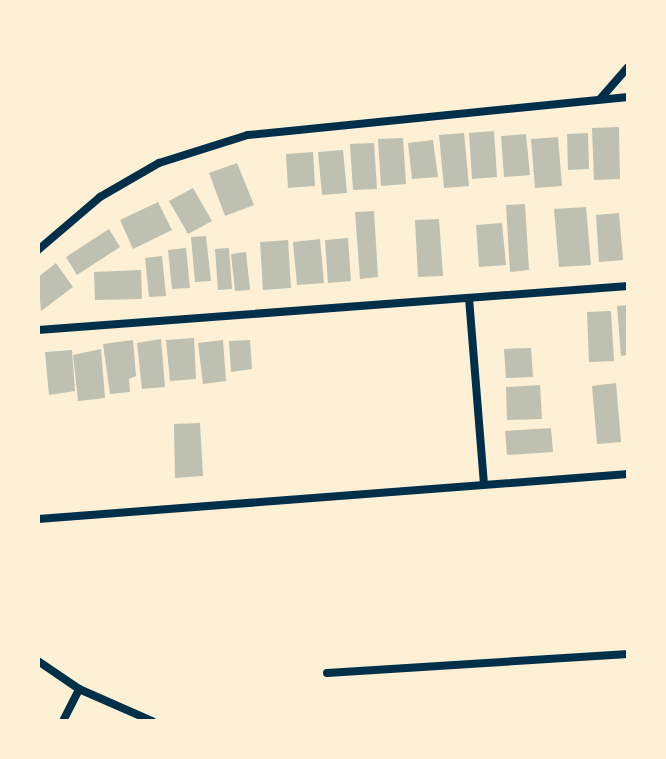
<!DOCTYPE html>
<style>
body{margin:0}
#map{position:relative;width:666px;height:759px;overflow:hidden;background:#fdf0d5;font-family:Roboto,sans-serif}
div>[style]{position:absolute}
.building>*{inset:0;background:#bec0b2}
.minor>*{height:8px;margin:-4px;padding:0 4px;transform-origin:4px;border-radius:4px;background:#003049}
span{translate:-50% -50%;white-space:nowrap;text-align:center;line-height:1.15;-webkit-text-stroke:8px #fdf0d5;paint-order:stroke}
.frame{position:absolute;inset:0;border:40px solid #fdf0d5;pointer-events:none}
</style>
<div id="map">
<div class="building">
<i style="clip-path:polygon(619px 127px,620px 179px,594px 180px,592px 128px)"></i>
<i style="clip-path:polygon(494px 131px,497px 177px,472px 179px,469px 133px)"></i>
<i style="clip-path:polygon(464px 133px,469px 186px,444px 188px,439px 135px)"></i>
<i style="clip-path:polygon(588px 133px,589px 169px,568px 170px,567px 134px)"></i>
<i style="clip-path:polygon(526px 134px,530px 175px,504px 177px,501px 136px)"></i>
<i style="clip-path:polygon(558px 137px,562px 186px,535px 188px,531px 139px)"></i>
<i style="clip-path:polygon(403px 138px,406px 184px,381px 186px,378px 139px)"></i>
<i style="clip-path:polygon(433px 140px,438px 177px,412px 179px,408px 143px)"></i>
<i style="clip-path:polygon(374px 143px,377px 189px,353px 190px,350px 144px)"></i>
<i style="clip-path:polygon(343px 150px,347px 193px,322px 195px,318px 152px)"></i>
<i style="clip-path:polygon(313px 152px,315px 186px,288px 188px,286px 154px)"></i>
<i style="clip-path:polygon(237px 163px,254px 205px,225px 216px,209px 173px)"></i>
<i style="clip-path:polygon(193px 188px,212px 221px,188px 234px,169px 201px)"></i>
<i style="clip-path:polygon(158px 202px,172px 230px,133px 249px,120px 220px)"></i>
<i style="clip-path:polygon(525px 204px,529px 270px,510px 272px,506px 205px)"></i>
<i style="clip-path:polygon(586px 207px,591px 265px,559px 267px,554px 209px)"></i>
<i style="clip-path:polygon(374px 211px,378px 277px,360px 279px,355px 212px)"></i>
<i style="clip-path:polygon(619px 213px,623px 260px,599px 262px,596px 215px)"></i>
<i style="clip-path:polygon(439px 219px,443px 276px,418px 277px,415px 220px)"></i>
<i style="clip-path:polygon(502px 223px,506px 265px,479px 267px,476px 225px)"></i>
<i style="clip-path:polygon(109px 229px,120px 247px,77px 275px,66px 257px)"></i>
<i style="clip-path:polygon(206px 236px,211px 281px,195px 282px,191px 237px)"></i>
<i style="clip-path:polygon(348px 238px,351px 281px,328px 283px,325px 240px)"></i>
<i style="clip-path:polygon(320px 239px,324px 283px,297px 285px,293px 242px)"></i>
<i style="clip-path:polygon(288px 240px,291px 288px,263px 290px,260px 242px)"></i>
<i style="clip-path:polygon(186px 248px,190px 288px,172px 289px,168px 250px)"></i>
<i style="clip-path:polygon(229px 248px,232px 289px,218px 290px,215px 249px)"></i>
<i style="clip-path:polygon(246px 252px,250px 290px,235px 291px,231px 254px)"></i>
<i style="clip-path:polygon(162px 256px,166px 296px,149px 297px,145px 258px)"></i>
<i style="clip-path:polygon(56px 263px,73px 287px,41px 311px,38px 277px)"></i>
<i style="clip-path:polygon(141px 270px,142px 299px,95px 300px,94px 272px)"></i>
<i style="clip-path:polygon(628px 305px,628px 355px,621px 356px,617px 306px)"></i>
<i style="clip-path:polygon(611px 311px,614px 361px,589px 362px,587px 312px)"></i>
<i style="clip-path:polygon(194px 338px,196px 379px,170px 381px,166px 340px)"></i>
<i style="clip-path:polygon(161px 339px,165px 387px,142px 389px,137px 343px)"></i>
<i style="clip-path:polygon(133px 340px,136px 376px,129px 379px,130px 392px,110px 394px,103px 344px)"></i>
<i style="clip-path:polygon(223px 340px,226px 381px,203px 384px,198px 343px)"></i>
<i style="clip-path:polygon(250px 340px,252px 369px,231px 372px,229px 341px)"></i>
<i style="clip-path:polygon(531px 348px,533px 377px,506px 378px,504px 349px)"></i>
<i style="clip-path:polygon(101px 349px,105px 398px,78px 401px,73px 355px)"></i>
<i style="clip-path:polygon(72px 350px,75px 391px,49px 395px,45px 352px)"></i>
<i style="clip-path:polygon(616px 383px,621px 442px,597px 444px,592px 386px)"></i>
<i style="clip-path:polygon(540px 385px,542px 419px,507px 420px,506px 387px)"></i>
<i style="clip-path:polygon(200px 423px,203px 476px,175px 478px,174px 424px)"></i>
<i style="clip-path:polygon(551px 428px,553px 452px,507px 455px,505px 431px)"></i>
</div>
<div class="minor">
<i style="left:601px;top:98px;width:41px;rotate:-48.9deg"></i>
<i style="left:38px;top:250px;width:82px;rotate:-40.5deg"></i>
<i style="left:100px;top:197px;width:68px;rotate:-30deg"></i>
<i style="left:159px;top:163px;width:93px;rotate:-17.5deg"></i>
<i style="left:248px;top:135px;width:382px;rotate:-5.7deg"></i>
<i style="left:469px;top:298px;width:187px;rotate:85.4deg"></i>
<i style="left:38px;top:330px;width:592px;rotate:-4.27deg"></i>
<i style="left:38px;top:519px;width:592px;rotate:-4.36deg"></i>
<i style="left:38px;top:661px;width:50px;rotate:34.3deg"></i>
<i style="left:79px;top:689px;width:80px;rotate:23.7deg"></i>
<i style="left:327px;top:673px;width:302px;rotate:-3.6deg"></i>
<i style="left:63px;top:721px;width:36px;rotate:-63deg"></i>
</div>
<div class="frame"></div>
</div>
